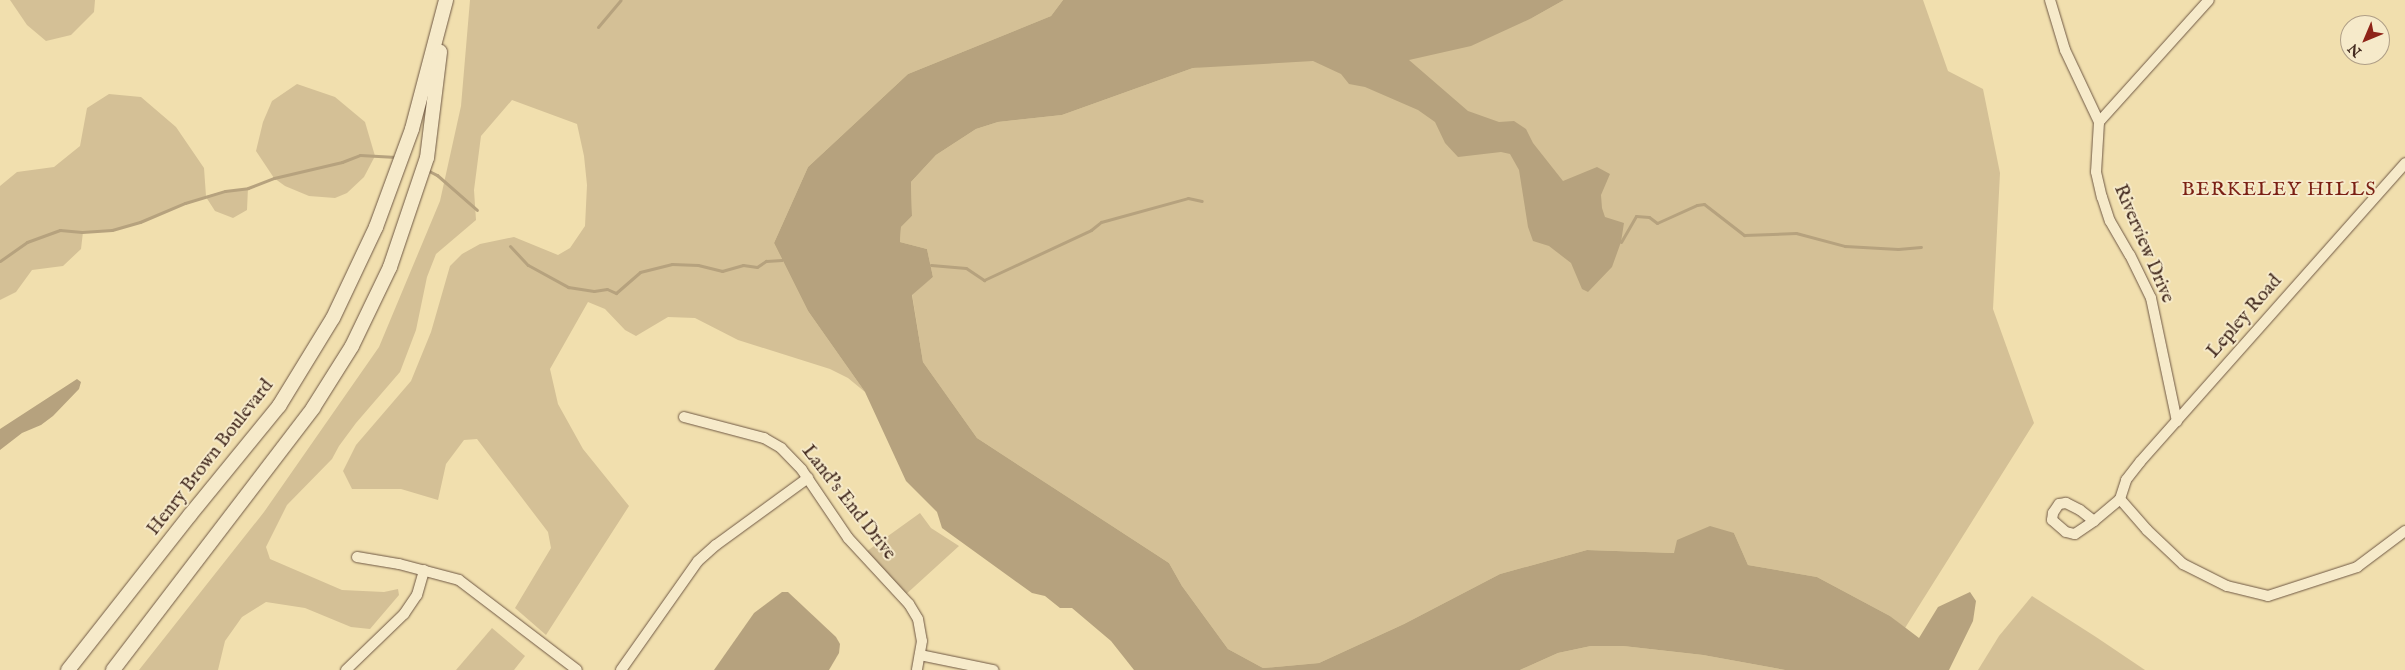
<!DOCTYPE html>
<style>
body{margin:0}
#map{position:relative;width:2405px;height:670px;overflow:hidden;background:#f1dfae;font-family:"IM FELL English",serif}
div>[style]{position:absolute}
.green>*{inset:0;background:#d4c096}
.water>*{inset:0;background:#b6a27e}
.stream>*{height:3px;margin:-1.5px;padding:0 1.5px;transform-origin:1.5px;border-radius:1.5px;background:#b6a27e}
.roads{filter:drop-shadow(0 0 1px #6f5844) drop-shadow(0 0 1px #6f5844)}
.street>*{height:10px;margin:-5px;padding:0 5px;transform-origin:5px;border-radius:5px;background:#f6eaca}
.secondary>*{height:14px;margin:-7px;padding:0 7px;transform-origin:7px;border-radius:7px;background:#f6eaca}
span{translate:-50% -50%;white-space:nowrap;text-align:center;line-height:1.15;-webkit-text-stroke:4px #f6eaca;paint-order:stroke}
.street-label{font-size:19px;color:#442b20}
.neighbourhood-label{font-size:20px;color:#7a1f14;letter-spacing:1px}
.north{position:absolute;left:2340px;top:15px;width:50px;height:50px;box-sizing:border-box;background:#f6eaca;border:1px solid #af9e86;border-radius:50%;rotate:225deg;font-size:14px;font-weight:700;line-height:20px;text-align:center;color:#442b20}
.north::after{content:'';display:block;margin:auto;width:18px;height:22px;background:#8f2418;clip-path:polygon(50% 0,100% 100%,50% 72%,0 100%)}
</style>
<div id="map">
<div class="green">
<i style="clip-path:polygon(10px 0,95px 0,94px 12px,71px 35px,46px 41px,27px 25px)"></i>
<i style="clip-path:polygon(470px 0,1063px 0,1051px 16px,908px 74px,808px 167px,774px 243px,808px 311px,865px 392px,848px 378px,830px 369px,738px 340px,695px 318px,668px 317px,636px 336px,625px 330px,605px 309px,588px 302px,550px 369px,558px 404px,583px 449px,629px 506px,546px 635px,515px 608px,551px 548px,548px 532px,477px 439px,464px 440px,446px 464px,438px 500px,401px 489px,352px 489px,343px 471px,356px 445px,411px 381px,431px 332px,450px 266px,462px 254px,480px 244px,514px 237px,558px 255px,570px 248px,585px 226px,587px 185px,584px 156px,577px 124px,512px 100px,481px 136px,474px 190px,476px 220px,436px 254px,427px 277px,416px 330px,400px 372px,356px 423px,339px 446px,332px 459px,287px 505px,266px 547px,270px 559px,342px 590px,384px 592px,398px 589px,399px 595px,370px 629px,351px 627px,305px 608px,266px 602px,242px 617px,225px 641px,218px 670px,139px 670px,264px 512px,379px 347px,440px 201px,461px 106px)"></i>
<i style="clip-path:polygon(1564px 0,1923px 0,1948px 71px,1983px 89px,2000px 173px,1993px 309px,2034px 423px,1905px 628px,1890px 616px,1817px 577px,1748px 565px,1734px 533px,1675px 553px,1587px 550px,1500px 574px,1404px 624px,1319px 663px,1263px 668px,1228px 649px,1182px 586px,1169px 563px,977px 438px,923px 362px,912px 294px,933px 277px,927px 249px,900px 242px,901px 227px,912px 216px,911px 182px,936px 155px,976px 129px,998px 122px,1062px 115px,1193px 68px,1532px 18px)"></i>
<i style="clip-path:polygon(297px 84px,335px 97px,365px 122px,375px 156px,364px 177px,347px 193px,335px 198px,309px 196px,285px 186px,274px 178px,256px 151px,263px 122px,272px 101px)"></i>
<i style="clip-path:polygon(109px 94px,141px 97px,176px 127px,204px 168px,206px 196px,225px 191px,248px 188px,247px 210px,233px 218px,215px 211px,206px 197px,185px 203px,140px 222px,112px 230px,83px 232px,81px 249px,63px 266px,32px 270px,16px 292px,0 300px,0 186px,17px 172px,54px 167px,80px 146px,87px 108px)"></i>
<i style="clip-path:polygon(920px 513px,931px 528px,959px 546px,903px 597px,863px 554px)"></i>
<i style="clip-path:polygon(2032px 596px,2096px 637px,2145px 670px,1978px 670px,1999px 636px)"></i>
<i style="clip-path:polygon(492px 628px,525px 656px,514px 670px,456px 670px)"></i>
<i style="clip-path:polygon(1591px 646px,1623px 646px,1703px 655px,1785px 670px,1520px 670px,1558px 653px)"></i>
</div>
<div class="water">
<i style="clip-path:polygon(1063px 0,1564px 0,1532px 18px,1471px 46px,1409px 60px,1468px 111px,1499px 122px,1514px 121px,1526px 129px,1533px 143px,1563px 181px,1597px 167px,1610px 174px,1601px 195px,1602px 208px,1605px 217px,1624px 223px,1621px 242px,1612px 267px,1588px 292px,1582px 289px,1571px 263px,1549px 246px,1533px 241px,1528px 227px,1519px 170px,1510px 154px,1501px 152px,1458px 157px,1445px 143px,1435px 122px,1418px 110px,1365px 87px,1349px 84px,1341px 74px,1313px 61px,1193px 68px,1062px 115px,998px 122px,976px 129px,936px 155px,911px 182px,912px 216px,901px 227px,900px 242px,927px 249px,933px 277px,912px 295px,923px 362px,977px 438px,1169px 563px,1182px 586px,1228px 649px,1263px 668px,1319px 663px,1404px 624px,1500px 574px,1587px 550px,1674px 553px,1677px 540px,1710px 526px,1734px 533px,1748px 565px,1817px 577px,1890px 616px,1919px 638px,1938px 607px,1970px 592px,1976px 601px,1973px 621px,1949px 670px,1785px 670px,1703px 655px,1623px 646px,1591px 646px,1558px 653px,1520px 670px,1134px 670px,1111px 641px,1072px 608px,1060px 608px,1045px 596px,1032px 593px,942px 528px,937px 512px,906px 481px,865px 392px,808px 311px,774px 243px,808px 167px,908px 74px,1051px 16px)"></i>
<i style="clip-path:polygon(77px 379px,81px 382px,79px 389px,53px 416px,41px 425px,22px 433px,0 450px,0 429px)"></i>
<i style="clip-path:polygon(782px 592px,788px 592px,836px 637px,840px 644px,839px 653px,829px 670px,714px 670px,754px 613px)"></i>
</div>
<div class="stream">
<i style="left:598px;top:27px;width:35px;rotate:-50deg"></i>
<i style="left:429px;top:171px;width:9px;rotate:27deg"></i>
<i style="left:437px;top:175px;width:53px;rotate:41.2deg"></i>
<i style="left:1621px;top:242px;width:30px;rotate:-60deg"></i>
<i style="left:1636px;top:216px;width:13px;rotate:4deg"></i>
<i style="left:1649px;top:217px;width:10px;rotate:37deg"></i>
<i style="left:1657px;top:223px;width:44px;rotate:-24.2deg"></i>
<i style="left:1697px;top:205px;width:7px;rotate:-8deg"></i>
<i style="left:1704px;top:204px;width:51px;rotate:37.8deg"></i>
<i style="left:1744px;top:235px;width:52px;rotate:-2.2deg"></i>
<i style="left:1796px;top:233px;width:51px;rotate:14.9deg"></i>
<i style="left:1845px;top:246px;width:53px;rotate:3.2deg"></i>
<i style="left:1898px;top:249px;width:23px;rotate:-5deg"></i>
<i style="left:510px;top:246px;width:26px;rotate:47deg"></i>
<i style="left:528px;top:265px;width:46px;rotate:28.8deg"></i>
<i style="left:568px;top:287px;width:26px;rotate:9deg"></i>
<i style="left:594px;top:291px;width:13px;rotate:-9deg"></i>
<i style="left:607px;top:289px;width:10px;rotate:24deg"></i>
<i style="left:616px;top:293px;width:32px;rotate:-41deg"></i>
<i style="left:640px;top:272px;width:33px;rotate:-14deg"></i>
<i style="left:672px;top:264px;width:26px;rotate:2deg"></i>
<i style="left:698px;top:265px;width:25px;rotate:14deg"></i>
<i style="left:722px;top:271px;width:22px;rotate:-16deg"></i>
<i style="left:743px;top:265px;width:14px;rotate:8deg"></i>
<i style="left:757px;top:267px;width:11px;rotate:-34deg"></i>
<i style="left:766px;top:261px;width:16px;rotate:-4deg"></i>
<i style="left:0;top:261px;width:33px;rotate:-35deg"></i>
<i style="left:27px;top:242px;width:35px;rotate:-20deg"></i>
<i style="left:60px;top:230px;width:22px;rotate:5deg"></i>
<i style="left:82px;top:232px;width:30px;rotate:-4deg"></i>
<i style="left:112px;top:230px;width:29px;rotate:-16deg"></i>
<i style="left:140px;top:222px;width:49px;rotate:-22.9deg"></i>
<i style="left:185px;top:203px;width:42px;rotate:-16.7deg"></i>
<i style="left:225px;top:191px;width:23px;rotate:-7deg"></i>
<i style="left:248px;top:188px;width:28px;rotate:-21deg"></i>
<i style="left:274px;top:178px;width:70px;rotate:-13.2deg"></i>
<i style="left:342px;top:162px;width:19px;rotate:-21deg"></i>
<i style="left:360px;top:155px;width:36px;rotate:3deg"></i>
<i style="left:931px;top:265px;width:35px;rotate:5deg"></i>
<i style="left:966px;top:268px;width:22px;rotate:34deg"></i>
<i style="left:984px;top:280px;width:118px;rotate:-25deg"></i>
<i style="left:1091px;top:230px;width:13px;rotate:-39deg"></i>
<i style="left:1101px;top:222px;width:90px;rotate:-15.4deg"></i>
<i style="left:1188px;top:198px;width:14px;rotate:12deg"></i>
</div>
<div class="roads">
<div class="street">
<i style="left:2050px;top:0;width:52px;rotate:73.3deg"></i>
<i style="left:2065px;top:50px;width:80px;rotate:64.7deg"></i>
<i style="left:2099px;top:122px;width:50px;rotate:93.4deg"></i>
<i style="left:2096px;top:172px;width:26px;rotate:77deg"></i>
<i style="left:2102px;top:197px;width:25px;rotate:72deg"></i>
<i style="left:2110px;top:221px;width:39px;rotate:60deg"></i>
<i style="left:2130px;top:255px;width:48px;rotate:64deg"></i>
<i style="left:2151px;top:298px;width:126px;rotate:78.1deg"></i>
<i style="left:2099px;top:122px;width:164px;rotate:-48deg"></i>
<i style="left:684px;top:417px;width:83px;rotate:14.7deg"></i>
<i style="left:764px;top:438px;width:20px;rotate:30deg"></i>
<i style="left:781px;top:448px;width:30px;rotate:46deg"></i>
<i style="left:802px;top:470px;width:82px;rotate:55.9deg"></i>
<i style="left:848px;top:538px;width:90px;rotate:47.3deg"></i>
<i style="left:909px;top:604px;width:17px;rotate:59deg"></i>
<i style="left:918px;top:619px;width:22px;rotate:80deg"></i>
<i style="left:922px;top:641px;width:29px;rotate:100deg"></i>
<i style="left:2120px;top:499px;width:20px;rotate:-72deg"></i>
<i style="left:2126px;top:480px;width:23px;rotate:-52deg"></i>
<i style="left:2140px;top:462px;width:400px;rotate:-48.4deg"></i>
<i style="left:2120px;top:499px;width:41px;rotate:48.9deg"></i>
<i style="left:2147px;top:530px;width:50px;rotate:43.4deg"></i>
<i style="left:2183px;top:564px;width:49px;rotate:26.6deg"></i>
<i style="left:2227px;top:586px;width:42px;rotate:13.7deg"></i>
<i style="left:2268px;top:596px;width:94px;rotate:-18deg"></i>
<i style="left:2357px;top:567px;width:60px;rotate:-36.9deg"></i>
<i style="left:2094px;top:521px;width:18px;rotate:-142deg"></i>
<i style="left:2080px;top:510px;width:16px;rotate:-153deg"></i>
<i style="left:2066px;top:503px;width:7px;rotate:172deg"></i>
<i style="left:2059px;top:504px;width:11px;rotate:124deg"></i>
<i style="left:2053px;top:513px;width:7px;rotate:98deg"></i>
<i style="left:2052px;top:520px;width:18px;rotate:41deg"></i>
<i style="left:2066px;top:532px;width:9px;rotate:13deg"></i>
<i style="left:2075px;top:534px;width:23px;rotate:-34deg"></i>
<i style="left:2094px;top:521px;width:34px;rotate:-40deg"></i>
<i style="left:357px;top:557px;width:43px;rotate:9.5deg"></i>
<i style="left:399px;top:564px;width:62px;rotate:14.9deg"></i>
<i style="left:459px;top:580px;width:148px;rotate:37.3deg"></i>
<i style="left:920px;top:655px;width:75px;rotate:11.6deg"></i>
<i style="left:346px;top:670px;width:81px;rotate:-44deg"></i>
<i style="left:404px;top:614px;width:23px;rotate:-56deg"></i>
<i style="left:417px;top:595px;width:26px;rotate:-74deg"></i>
<i style="left:621px;top:670px;width:133px;rotate:-54.8deg"></i>
<i style="left:698px;top:561px;width:24px;rotate:-42deg"></i>
<i style="left:716px;top:545px;width:114px;rotate:-36.1deg"></i>
</div>
<div class="secondary">
<i style="left:68px;top:670px;width:197px;rotate:-51.8deg"></i>
<i style="left:190px;top:515px;width:141px;rotate:-50.8deg"></i>
<i style="left:279px;top:406px;width:103px;rotate:-58.5deg"></i>
<i style="left:333px;top:318px;width:101px;rotate:-64.7deg"></i>
<i style="left:376px;top:227px;width:104px;rotate:-69.8deg"></i>
<i style="left:412px;top:129px;width:133px;rotate:-75.2deg"></i>
<i style="left:113px;top:670px;width:330px;rotate:-52.6deg"></i>
<i style="left:313px;top:408px;width:73px;rotate:-57.8deg"></i>
<i style="left:352px;top:346px;width:88px;rotate:-64.3deg"></i>
<i style="left:390px;top:267px;width:115px;rotate:-71.3deg"></i>
<i style="left:427px;top:158px;width:107px;rotate:-83deg"></i>
</div>
</div>
<div class="street-label">
<span style="left:2143px;top:244px;rotate:67deg">Riverview Drive</span>
<span style="left:2245px;top:317px;rotate:-49deg">Lepley Road</span>
<span style="left:211px;top:458px;rotate:-52deg">Henry Brown Boulevard</span>
<span style="left:848px;top:503px;rotate:52deg">Land's End Drive</span>
</div>
<div class="neighbourhood-label">
<span style="left:2279px;top:189px">BERKELEY HILLS</span>
</div>
<div class="north">N</div>
</div>
